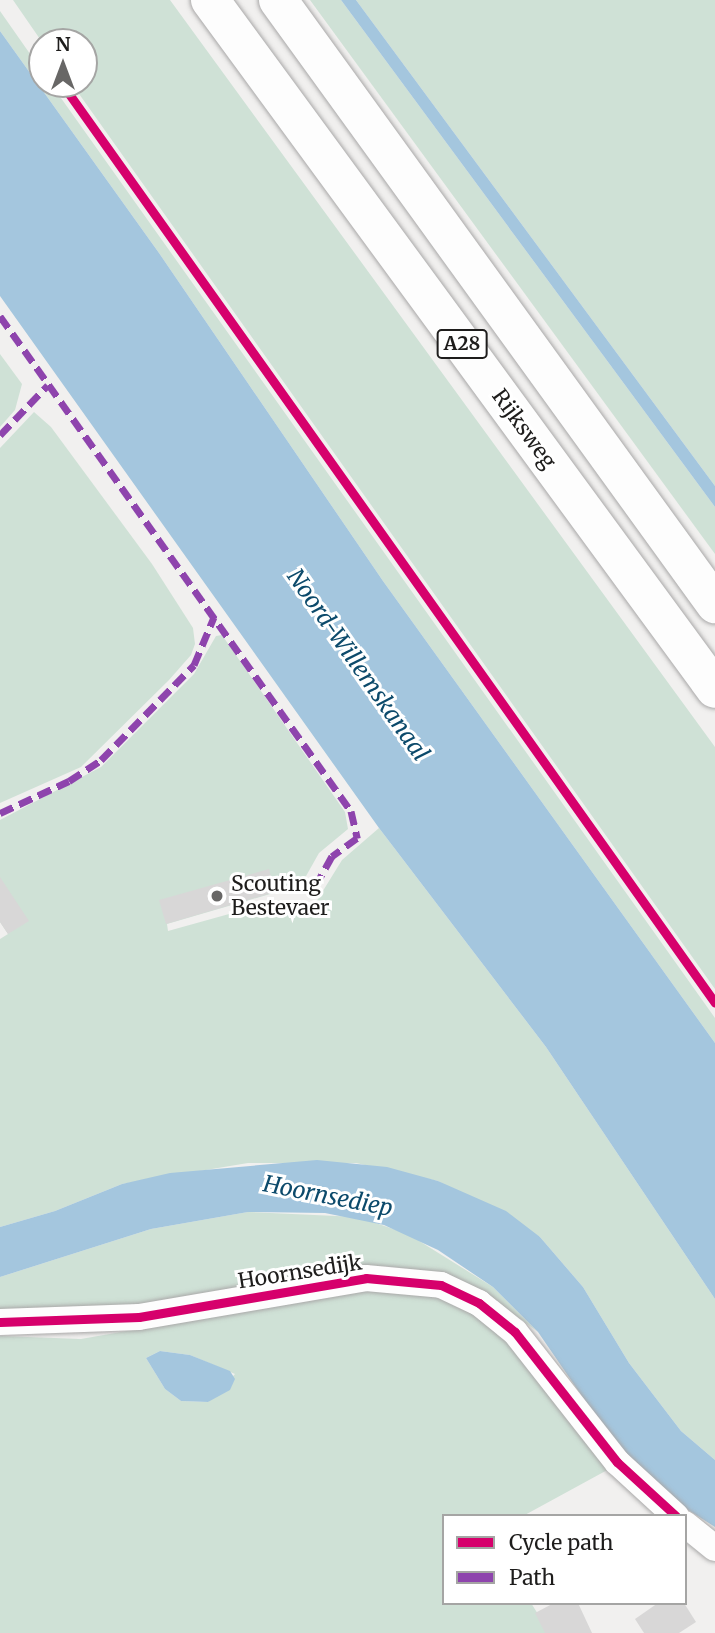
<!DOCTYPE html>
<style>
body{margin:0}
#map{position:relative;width:715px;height:1633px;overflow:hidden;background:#f1f0ef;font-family:Merriweather,serif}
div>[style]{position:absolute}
.green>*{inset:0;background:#cfe1d6}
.water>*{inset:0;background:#a4c6de}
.building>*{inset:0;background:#d8d7d7}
.roads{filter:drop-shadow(0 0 2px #a9a8a8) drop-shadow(0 0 2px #a9a8a8)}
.minor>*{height:26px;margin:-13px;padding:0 13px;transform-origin:13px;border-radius:13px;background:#fdfdfd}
.motorway>*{height:38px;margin:-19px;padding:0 19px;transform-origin:19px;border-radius:19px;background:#fdfdfd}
.quiet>*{height:7px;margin-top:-3.5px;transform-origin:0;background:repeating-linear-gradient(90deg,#8e44ad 0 14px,transparent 0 21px)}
.cycleway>*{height:9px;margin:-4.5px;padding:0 4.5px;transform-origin:4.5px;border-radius:4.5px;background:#d6006c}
.dots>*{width:19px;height:19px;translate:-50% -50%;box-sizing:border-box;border:4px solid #fff;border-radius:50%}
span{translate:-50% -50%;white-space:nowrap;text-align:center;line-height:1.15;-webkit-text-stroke:6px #fff;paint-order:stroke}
.shield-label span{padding:2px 5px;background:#fff;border:2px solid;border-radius:5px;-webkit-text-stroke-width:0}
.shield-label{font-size:19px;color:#1e1d1c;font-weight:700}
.street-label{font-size:21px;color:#1e1d1c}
.poi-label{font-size:21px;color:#1e1d1c}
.left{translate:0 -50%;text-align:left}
.water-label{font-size:23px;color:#0c4a6b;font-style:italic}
.legend{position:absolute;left:442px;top:1514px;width:245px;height:91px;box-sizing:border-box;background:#fff;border:2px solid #a5a5a4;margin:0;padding:9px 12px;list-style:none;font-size:21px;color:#1e1d1c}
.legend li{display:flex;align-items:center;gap:14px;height:35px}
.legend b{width:35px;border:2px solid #a5a5a4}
.north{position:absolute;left:28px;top:28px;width:70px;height:70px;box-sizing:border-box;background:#fff;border:2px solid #a5a5a4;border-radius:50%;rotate:0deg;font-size:19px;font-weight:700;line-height:28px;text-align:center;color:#1e1d1c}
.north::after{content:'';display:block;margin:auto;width:24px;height:32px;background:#686766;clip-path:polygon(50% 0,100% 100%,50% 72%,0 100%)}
</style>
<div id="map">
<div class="green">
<i style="clip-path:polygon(13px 0,170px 0,715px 747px,715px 989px,72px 84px,84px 84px,84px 42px,42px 42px)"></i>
<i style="clip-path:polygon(310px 0,341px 0,715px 507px,715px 554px)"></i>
<i style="clip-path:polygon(356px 0,715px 0,715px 486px)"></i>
<i style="clip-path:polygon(0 11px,42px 71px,42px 84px,51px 84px,715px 1018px,715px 1043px,383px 581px,159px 253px,0 31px)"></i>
<i style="clip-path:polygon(0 354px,22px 384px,15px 410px,0 427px)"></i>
<i style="clip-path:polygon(34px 412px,51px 427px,152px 564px,193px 628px,195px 644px,191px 655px,169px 680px,81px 767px,0 803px,0 448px)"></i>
<i style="clip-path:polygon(222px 635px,345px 812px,348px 829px,319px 853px,301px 885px,167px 924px,168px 931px,279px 900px,313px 907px,342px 860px,379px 828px,546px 1047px,715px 1299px,715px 1460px,681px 1431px,629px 1363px,583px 1287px,540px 1237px,438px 1181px,356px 1163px,248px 1163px,122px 1184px,55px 1211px,0 1227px,0 939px,8px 934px,0 922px,0 820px,101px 767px,194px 674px,216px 636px)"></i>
<i style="clip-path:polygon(248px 1212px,358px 1217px,408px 1234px,493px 1287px,538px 1332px,503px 1306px,419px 1270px,383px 1266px,158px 1305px,0 1311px,0 1277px,151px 1229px)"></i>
<i style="clip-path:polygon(evenodd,360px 1290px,441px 1297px,472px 1309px,501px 1333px,611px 1468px,523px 1516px,444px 1516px,444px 1603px,531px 1603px,550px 1633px,0 1633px,0 1336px,81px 1339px,360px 1290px,160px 1351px,190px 1355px,235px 1374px,208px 1402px,181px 1401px,165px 1389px,146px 1358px,160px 1351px)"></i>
</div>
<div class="water">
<i style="clip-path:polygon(341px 0,356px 0,715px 486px,715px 507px)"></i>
<i style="clip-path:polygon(0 31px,159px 253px,383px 581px,715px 1043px,715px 1299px,546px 1047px,379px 828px,0 296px)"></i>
<i style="clip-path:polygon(317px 1160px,387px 1167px,438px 1181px,506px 1211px,540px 1237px,583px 1287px,629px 1363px,681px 1431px,715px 1460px,715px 1527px,657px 1490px,619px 1450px,538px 1332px,493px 1287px,438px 1250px,384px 1225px,325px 1213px,248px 1212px,151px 1229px,0 1277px,0 1227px,55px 1211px,122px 1184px,170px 1173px)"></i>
<i style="clip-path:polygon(160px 1351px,190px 1355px,230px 1371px,235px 1379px,230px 1390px,208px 1402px,181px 1401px,165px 1389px,146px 1358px)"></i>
</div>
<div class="building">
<i style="clip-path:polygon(269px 869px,275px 892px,166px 924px,159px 900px)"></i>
<i style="clip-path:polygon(0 877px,29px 921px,8px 934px,0 922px)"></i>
<i style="clip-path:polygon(554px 1603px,578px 1603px,592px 1633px,545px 1633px,535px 1613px)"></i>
<i style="clip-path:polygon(658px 1603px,684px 1603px,696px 1622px,679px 1633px,644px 1633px,635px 1619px)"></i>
</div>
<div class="roads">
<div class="minor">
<i style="left:0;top:1322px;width:139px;rotate:-2.1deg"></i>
<i style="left:139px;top:1317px;width:230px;rotate:-9.7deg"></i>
<i style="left:366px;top:1278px;width:75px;rotate:5.3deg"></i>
<i style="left:441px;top:1285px;width:42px;rotate:25.3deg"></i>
<i style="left:479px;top:1303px;width:46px;rotate:38.9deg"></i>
<i style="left:515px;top:1332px;width:165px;rotate:51.9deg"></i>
<i style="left:617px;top:1462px;width:80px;rotate:42.5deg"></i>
<i style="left:685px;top:1524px;width:38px;rotate:39deg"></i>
</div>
<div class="motorway">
<i style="left:210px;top:0;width:854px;rotate:53.76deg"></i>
<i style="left:278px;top:0;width:746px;rotate:54.11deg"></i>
</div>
</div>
<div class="quiet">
<i style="left:0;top:316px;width:607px;rotate:54.66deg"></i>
<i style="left:351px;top:811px;width:28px;rotate:77deg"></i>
<i style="left:357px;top:838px;width:31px;rotate:144deg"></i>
<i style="left:332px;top:856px;width:35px;rotate:119deg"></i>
<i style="left:0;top:435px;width:69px;rotate:-46.2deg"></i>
<i style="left:0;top:813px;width:76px;rotate:-24.9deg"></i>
<i style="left:69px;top:781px;width:38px;rotate:-33deg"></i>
<i style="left:101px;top:760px;width:133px;rotate:-45.6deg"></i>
<i style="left:194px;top:665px;width:52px;rotate:-67.4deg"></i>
</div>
<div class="cycleway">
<i style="left:62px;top:84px;width:1127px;rotate:54.6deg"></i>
<i style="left:0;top:1322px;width:139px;rotate:-2.1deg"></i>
<i style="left:139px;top:1317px;width:230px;rotate:-9.7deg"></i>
<i style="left:366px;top:1278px;width:75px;rotate:5.3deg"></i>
<i style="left:441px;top:1285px;width:42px;rotate:25.3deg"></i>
<i style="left:479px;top:1303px;width:46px;rotate:38.9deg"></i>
<i style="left:515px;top:1332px;width:165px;rotate:51.9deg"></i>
<i style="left:617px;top:1462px;width:80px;rotate:42.5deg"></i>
</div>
<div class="dots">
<i style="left:217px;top:896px;background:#686766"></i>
</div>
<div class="shield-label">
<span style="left:462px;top:344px">A28</span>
</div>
<div class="street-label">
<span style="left:524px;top:429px;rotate:54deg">Rijksweg</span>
<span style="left:300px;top:1272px;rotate:-9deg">Hoornsedijk</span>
</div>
<div class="poi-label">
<span class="left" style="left:231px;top:896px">Scouting<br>Bestevaer</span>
</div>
<div class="water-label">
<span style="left:358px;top:665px;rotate:55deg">Noord-Willemskanaal</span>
<span style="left:328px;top:1196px;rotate:11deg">Hoornsediep</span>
</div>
<ul class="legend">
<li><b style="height:9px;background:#d6006c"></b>Cycle path</li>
<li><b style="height:9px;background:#8e44ad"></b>Path</li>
</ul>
<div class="north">N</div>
</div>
